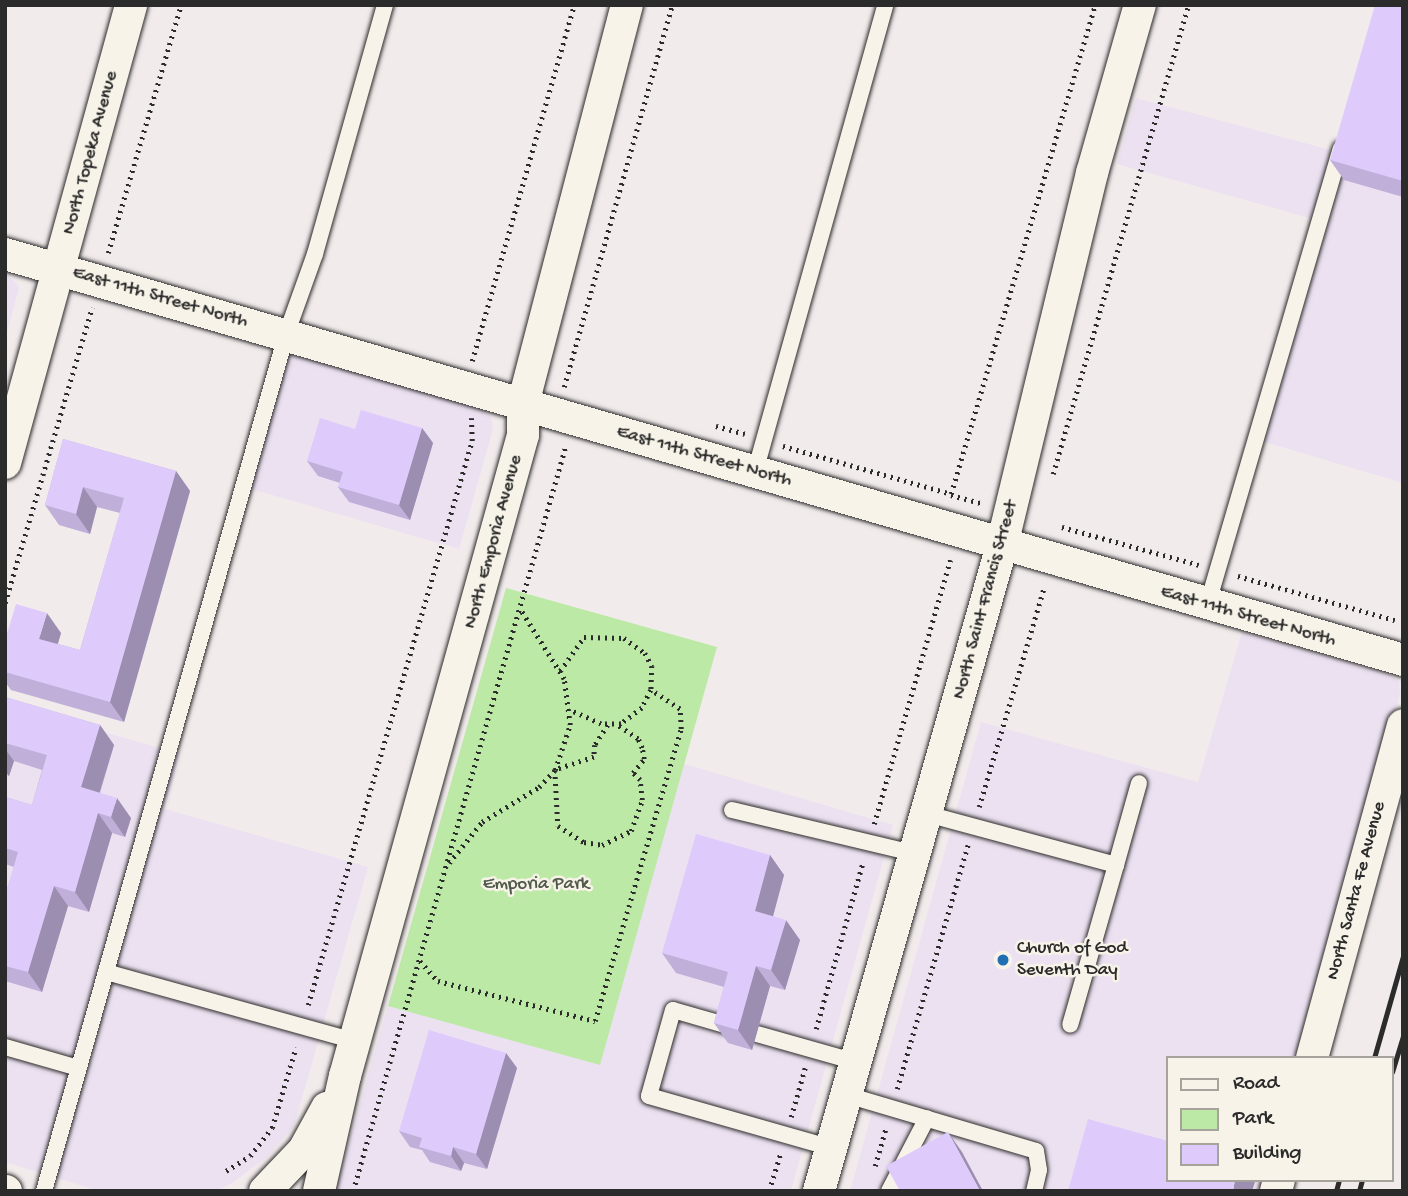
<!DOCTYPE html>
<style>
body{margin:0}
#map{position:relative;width:1408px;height:1196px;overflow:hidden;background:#f2ebec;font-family:"Gochi Hand",sans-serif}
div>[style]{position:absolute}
.built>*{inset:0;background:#ece1f1}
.green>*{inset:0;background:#bce9a6}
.path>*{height:4.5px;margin-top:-2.25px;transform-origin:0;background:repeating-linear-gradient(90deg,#2b2b2b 0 2px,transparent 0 7px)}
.roads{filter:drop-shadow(0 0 2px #2b2b2b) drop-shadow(0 0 2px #2b2b2b)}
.lane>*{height:16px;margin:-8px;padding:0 8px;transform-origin:8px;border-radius:8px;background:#f7f3e8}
.street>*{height:32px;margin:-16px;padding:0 16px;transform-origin:16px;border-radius:16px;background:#f7f3e8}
.rail>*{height:5px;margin:-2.5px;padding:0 2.5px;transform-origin:2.5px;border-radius:2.5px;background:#2b2b2b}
.wall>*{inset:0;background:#bfafd9}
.shaded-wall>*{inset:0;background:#9b8eb0}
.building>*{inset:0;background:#decbfc}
.dots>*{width:19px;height:19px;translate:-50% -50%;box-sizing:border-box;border:4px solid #f7f3e8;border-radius:50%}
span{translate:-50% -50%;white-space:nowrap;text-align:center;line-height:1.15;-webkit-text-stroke:5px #f7f3e8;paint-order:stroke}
.street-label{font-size:19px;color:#2b2b2b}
.park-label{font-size:19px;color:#4f5a4a}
.poi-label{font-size:19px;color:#2b2b2b}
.left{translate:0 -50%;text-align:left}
.frame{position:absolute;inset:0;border:7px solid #2b2b2b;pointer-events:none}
.legend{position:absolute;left:1166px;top:1056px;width:228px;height:126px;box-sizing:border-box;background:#f7f3e8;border:2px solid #a5a39c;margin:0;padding:9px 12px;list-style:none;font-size:21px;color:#2b2b2b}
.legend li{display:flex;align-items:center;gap:14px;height:35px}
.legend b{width:35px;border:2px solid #a5a39c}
</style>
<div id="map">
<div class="built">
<i style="clip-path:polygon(1403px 5px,1403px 483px,1262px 441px,1320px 221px,1117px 164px,1136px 98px,1338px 152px)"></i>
<i style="clip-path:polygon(5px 272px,19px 287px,5px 340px)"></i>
<i style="clip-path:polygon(277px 349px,481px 408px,491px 417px,493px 429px,459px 549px,238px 485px)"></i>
<i style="clip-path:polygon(1242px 632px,1389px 674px,1399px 682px,1400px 694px,1297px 1058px,1168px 1058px,1168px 1180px,1263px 1180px,1260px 1191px,850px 1191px,981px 722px,1198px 782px)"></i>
<i style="clip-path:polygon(5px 703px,180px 754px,165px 809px,368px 867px,294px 1126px,267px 1157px,231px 1184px,214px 1191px,99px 1191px,5px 1162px)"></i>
<i style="clip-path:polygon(684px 764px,893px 825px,791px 1191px,335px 1191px,388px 1006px,600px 1064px)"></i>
</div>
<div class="green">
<i style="clip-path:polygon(506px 588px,717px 647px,600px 1065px,388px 1006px)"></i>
</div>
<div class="path">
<i style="left:108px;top:253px;width:259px;rotate:-73.6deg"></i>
<i style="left:472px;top:361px;width:370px;rotate:-74deg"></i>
<i style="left:564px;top:387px;width:397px;rotate:-74.2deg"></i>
<i style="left:716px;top:426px;width:30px;rotate:15deg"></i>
<i style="left:783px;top:446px;width:175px;rotate:15.9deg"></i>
<i style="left:951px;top:494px;width:510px;rotate:-73.59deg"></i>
<i style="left:1053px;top:474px;width:488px;rotate:-73.9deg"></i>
<i style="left:951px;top:495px;width:34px;rotate:15deg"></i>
<i style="left:1062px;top:527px;width:142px;rotate:15.5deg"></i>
<i style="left:1238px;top:576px;width:163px;rotate:15.7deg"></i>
<i style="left:5px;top:603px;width:308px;rotate:-73.6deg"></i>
<i style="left:560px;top:671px;width:42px;rotate:-54.8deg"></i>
<i style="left:584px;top:637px;width:40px;rotate:1.4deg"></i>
<i style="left:624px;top:638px;width:26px;rotate:36deg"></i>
<i style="left:645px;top:653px;width:15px;rotate:62deg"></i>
<i style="left:652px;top:666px;width:24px;rotate:92deg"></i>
<i style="left:608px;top:725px;width:24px;rotate:123deg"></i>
<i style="left:595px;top:745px;width:12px;rotate:95deg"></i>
<i style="left:594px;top:757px;width:41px;rotate:161.6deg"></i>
<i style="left:555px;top:770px;width:56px;rotate:86.9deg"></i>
<i style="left:558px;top:826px;width:31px;rotate:32deg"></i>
<i style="left:584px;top:842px;width:18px;rotate:9deg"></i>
<i style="left:602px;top:845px;width:32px;rotate:-26deg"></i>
<i style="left:631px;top:831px;width:33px;rotate:-70deg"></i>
<i style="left:642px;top:800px;width:20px;rotate:-96deg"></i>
<i style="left:640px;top:780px;width:10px;rotate:-135deg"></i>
<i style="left:633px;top:773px;width:18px;rotate:-52deg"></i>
<i style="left:644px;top:759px;width:11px;rotate:-100deg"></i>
<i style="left:642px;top:748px;width:10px;rotate:-114deg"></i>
<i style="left:638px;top:739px;width:25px;rotate:-146deg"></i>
<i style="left:979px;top:807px;width:229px;rotate:-73.5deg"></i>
<i style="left:874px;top:824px;width:275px;rotate:-73.9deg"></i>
<i style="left:449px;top:863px;width:53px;rotate:-51.2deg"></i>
<i style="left:482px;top:822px;width:67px;rotate:-31.6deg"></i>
<i style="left:539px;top:787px;width:23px;rotate:-47deg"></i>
<i style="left:555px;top:770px;width:47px;rotate:-71.6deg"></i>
<i style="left:570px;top:725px;width:46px;rotate:-97.4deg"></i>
<i style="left:564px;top:679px;width:83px;rotate:-122.2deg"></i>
<i style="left:420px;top:961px;width:27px;rotate:48deg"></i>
<i style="left:438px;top:981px;width:162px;rotate:14.3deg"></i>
<i style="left:595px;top:1021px;width:304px;rotate:-73.6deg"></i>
<i style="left:681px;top:729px;width:20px;rotate:-93deg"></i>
<i style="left:680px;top:709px;width:35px;rotate:-147deg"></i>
<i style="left:651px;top:690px;width:20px;rotate:117deg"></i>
<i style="left:642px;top:708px;width:26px;rotate:143deg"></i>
<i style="left:621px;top:724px;width:20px;rotate:180deg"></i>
<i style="left:601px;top:724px;width:35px;rotate:-156deg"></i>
<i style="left:308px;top:1005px;width:587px;rotate:-73.79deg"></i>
<i style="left:472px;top:441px;width:23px;rotate:-92deg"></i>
<i style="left:816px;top:1029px;width:173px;rotate:-74.3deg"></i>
<i style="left:897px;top:1089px;width:254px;rotate:-73.8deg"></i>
<i style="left:791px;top:1117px;width:51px;rotate:-74.1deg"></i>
<i style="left:875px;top:1166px;width:40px;rotate:-74deg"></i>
<i style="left:226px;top:1171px;width:28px;rotate:-32deg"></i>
<i style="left:250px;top:1156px;width:36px;rotate:-52deg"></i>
<i style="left:272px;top:1128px;width:84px;rotate:-73.5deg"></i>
<i style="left:353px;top:1191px;width:773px;rotate:-74.07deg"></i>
<i style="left:769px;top:1191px;width:38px;rotate:-73deg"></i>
</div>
<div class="roads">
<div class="lane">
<i style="left:755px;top:472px;width:485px;rotate:-74.4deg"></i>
<i style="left:1207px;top:606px;width:476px;rotate:-73.7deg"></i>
<i style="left:732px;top:810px;width:189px;rotate:13.4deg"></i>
<i style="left:927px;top:814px;width:196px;rotate:15.1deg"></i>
<i style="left:1116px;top:865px;width:166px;rotate:106deg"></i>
<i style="left:1116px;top:865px;width:85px;rotate:-74.3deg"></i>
<i style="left:106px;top:972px;width:258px;rotate:15.5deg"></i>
<i style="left:732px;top:1027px;width:61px;rotate:-163.9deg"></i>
<i style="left:673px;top:1010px;width:89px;rotate:105.6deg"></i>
<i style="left:649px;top:1096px;width:190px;rotate:15.9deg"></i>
<i style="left:757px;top:1034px;width:103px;rotate:15.8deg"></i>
<i style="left:5px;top:1047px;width:76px;rotate:16deg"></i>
<i style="left:847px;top:1095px;width:197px;rotate:16.5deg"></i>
<i style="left:1036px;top:1151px;width:19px;rotate:81deg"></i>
<i style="left:1039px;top:1170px;width:22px;rotate:103deg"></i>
<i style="left:44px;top:1191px;width:890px;rotate:-74.21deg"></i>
<i style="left:286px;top:335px;width:86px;rotate:-70.3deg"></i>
<i style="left:315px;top:254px;width:259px;rotate:-74.3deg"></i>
<i style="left:889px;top:1191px;width:82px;rotate:-62.5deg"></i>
</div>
<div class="street">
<i style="left:5px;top:254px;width:1456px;rotate:16.19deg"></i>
<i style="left:5px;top:463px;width:475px;rotate:-74.6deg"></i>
<i style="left:1312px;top:1058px;width:345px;rotate:-74.7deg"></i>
<i style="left:5px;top:1191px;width:1px"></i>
<i style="left:265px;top:1191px;width:57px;rotate:-46.4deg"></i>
<i style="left:304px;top:1150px;width:48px;rotate:-61.3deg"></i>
<i style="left:319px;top:1191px;width:118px;rotate:-77.3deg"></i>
<i style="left:345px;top:1076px;width:665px;rotate:-74.48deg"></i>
<i style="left:523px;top:435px;width:31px;rotate:-90deg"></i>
<i style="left:523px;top:404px;width:412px;rotate:-75.4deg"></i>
<i style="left:819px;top:1191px;width:671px;rotate:-74.18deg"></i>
<i style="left:1002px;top:545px;width:383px;rotate:-76.4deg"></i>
<i style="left:1092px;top:173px;width:175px;rotate:-74.1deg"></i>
<i style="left:1276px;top:1191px;width:11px;rotate:-75deg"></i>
</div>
</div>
<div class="rail">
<i style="left:1374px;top:1058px;width:106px;rotate:-74.1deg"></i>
<i style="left:1392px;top:1072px;width:39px;rotate:-73deg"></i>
<i style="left:1336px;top:1191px;width:11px;rotate:-75deg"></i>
<i style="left:1359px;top:1191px;width:11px;rotate:-75deg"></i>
</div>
<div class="wall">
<i style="clip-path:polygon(1403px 5px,1403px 197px,1344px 180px,1330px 160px)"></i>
<i style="clip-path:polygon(422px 428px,433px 443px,410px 520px,349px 502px,338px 487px,340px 483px,318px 476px,307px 461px,355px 429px)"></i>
<i style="clip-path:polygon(63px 439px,176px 471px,190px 491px,124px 722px,11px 690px,5px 682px,5px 640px,61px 633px,58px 644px,80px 650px,120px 513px,97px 507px,90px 534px,59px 525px,45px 505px)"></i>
<i style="clip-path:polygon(5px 697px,100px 725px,114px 745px,100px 793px,131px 818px,125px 837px,112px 833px,89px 912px,68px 906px,42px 992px,5px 981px,5px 896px,14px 867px,5px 864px,5px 797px,32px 805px,42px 770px,14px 761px,9px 776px,5px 774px)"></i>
<i style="clip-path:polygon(770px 855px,784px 875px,773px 916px,800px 940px,785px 990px,770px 986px,752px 1050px,728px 1043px,714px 1023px,724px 987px,676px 973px,662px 953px)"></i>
<i style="clip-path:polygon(506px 1053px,517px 1068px,487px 1169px,464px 1163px,461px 1171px,430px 1162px,422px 1150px,410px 1147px,399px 1131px)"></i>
</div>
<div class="shaded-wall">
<i style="clip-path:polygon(422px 428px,433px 443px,410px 520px,399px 505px)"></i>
<i style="clip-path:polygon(176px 471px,190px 491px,124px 722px,110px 702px)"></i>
<i style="clip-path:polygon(83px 487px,97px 507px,90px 534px,76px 514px)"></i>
<i style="clip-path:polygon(47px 613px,61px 633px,53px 659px,39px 639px)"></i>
<i style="clip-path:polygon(100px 725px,114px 745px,95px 807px,81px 787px)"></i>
<i style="clip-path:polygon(5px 749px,14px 761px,9px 776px,5px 770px)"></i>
<i style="clip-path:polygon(117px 798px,131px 818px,125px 837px,111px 817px)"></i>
<i style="clip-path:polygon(98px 813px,112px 833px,89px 912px,75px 892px)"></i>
<i style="clip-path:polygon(770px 855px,784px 875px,769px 931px,755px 911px)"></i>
<i style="clip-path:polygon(54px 886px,68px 906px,42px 992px,28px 972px)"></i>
<i style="clip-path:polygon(786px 920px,800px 940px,785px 990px,771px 970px)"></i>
<i style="clip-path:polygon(756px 966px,770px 986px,752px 1050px,738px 1030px)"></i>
<i style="clip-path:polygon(506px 1053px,517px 1068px,487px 1169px,476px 1154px)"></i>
<i style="clip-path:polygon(948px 1132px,962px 1152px,983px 1191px,980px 1191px)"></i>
<i style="clip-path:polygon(453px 1147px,464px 1163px,461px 1171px,451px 1156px)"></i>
<i style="clip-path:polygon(1235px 1180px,1254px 1180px,1255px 1182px,1252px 1191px,1233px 1191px)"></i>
</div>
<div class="building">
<i style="clip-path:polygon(1375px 5px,1403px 5px,1403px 181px,1330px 160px)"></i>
<i style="clip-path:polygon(361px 410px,422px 428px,399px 505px,338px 487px,343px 472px,307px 461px,320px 418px,355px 429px)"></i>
<i style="clip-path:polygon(63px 439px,176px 471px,110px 702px,5px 672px,5px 640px,16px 604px,47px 613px,39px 639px,80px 650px,124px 498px,83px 487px,76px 514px,45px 505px)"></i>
<i style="clip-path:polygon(5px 697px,100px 725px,81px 787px,117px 798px,111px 817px,98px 813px,75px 892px,54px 886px,28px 972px,5px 966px,5px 896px,18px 852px,5px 848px,5px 797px,32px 805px,47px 755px,5px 743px)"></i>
<i style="clip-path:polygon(696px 834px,770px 855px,755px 911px,786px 920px,771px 970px,756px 966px,738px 1030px,714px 1023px,728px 972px,662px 953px)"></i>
<i style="clip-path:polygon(429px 1030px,506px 1053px,476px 1154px,453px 1147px,451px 1156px,419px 1147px,422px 1138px,399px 1131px)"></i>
<i style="clip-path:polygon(1088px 1119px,1168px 1141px,1168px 1180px,1235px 1180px,1233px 1191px,1068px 1191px)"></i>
<i style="clip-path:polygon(948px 1132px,980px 1191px,900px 1191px,886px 1166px)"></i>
</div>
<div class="dots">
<i style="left:1003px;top:960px;background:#1f6fb2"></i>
</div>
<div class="street-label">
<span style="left:91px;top:153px;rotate:-75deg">North Topeka Avenue</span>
<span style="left:160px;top:298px;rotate:16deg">East 11th Street North</span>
<span style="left:704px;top:457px;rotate:16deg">East 11th Street North</span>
<span style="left:494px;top:542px;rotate:-75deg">North Emporia Avenue</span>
<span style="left:986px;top:600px;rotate:-75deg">North Saint Francis Street</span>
<span style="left:1248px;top:617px;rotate:16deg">East 11th Street North</span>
<span style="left:1357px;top:891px;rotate:-75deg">North Santa Fe Avenue</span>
</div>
<div class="park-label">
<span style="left:536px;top:885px">Emporia Park</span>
</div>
<div class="poi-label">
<span class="left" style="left:1017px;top:960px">Church of God<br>Seventh Day</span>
</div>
<div class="frame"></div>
<ul class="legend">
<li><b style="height:9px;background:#f7f3e8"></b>Road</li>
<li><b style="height:19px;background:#bce9a6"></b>Park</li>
<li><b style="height:19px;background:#decbfc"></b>Building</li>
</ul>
</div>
